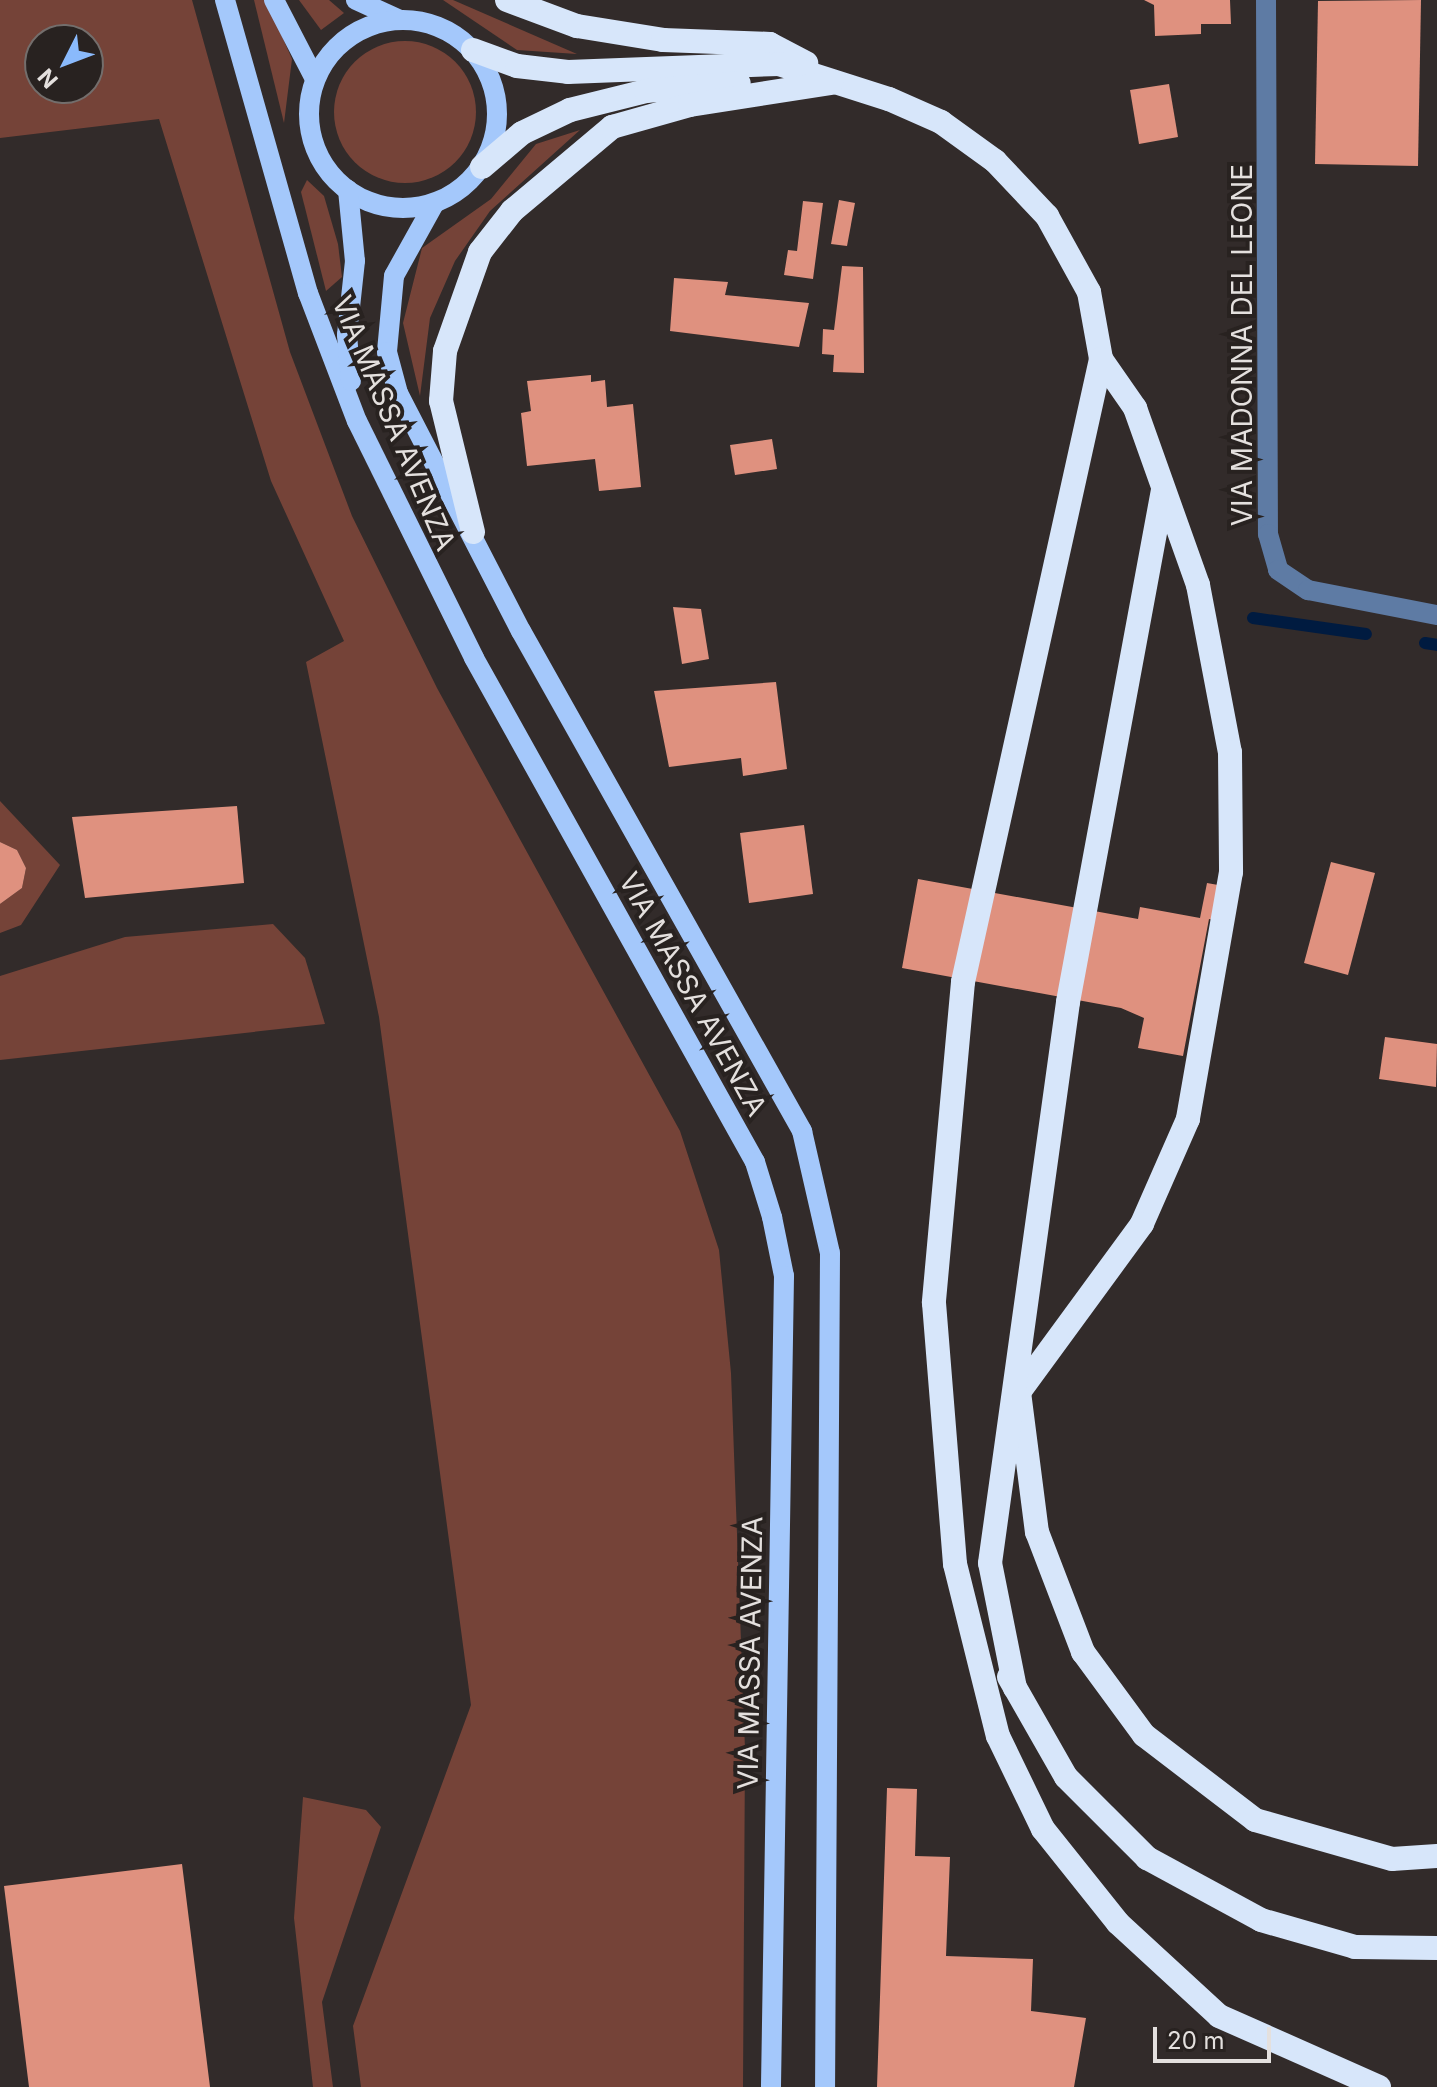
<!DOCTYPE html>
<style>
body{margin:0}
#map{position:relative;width:1437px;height:2087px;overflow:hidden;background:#322b2a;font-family:Inter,sans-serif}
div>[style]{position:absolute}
.green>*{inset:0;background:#754338}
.round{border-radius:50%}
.stream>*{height:12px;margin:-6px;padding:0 6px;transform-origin:6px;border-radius:6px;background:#001b40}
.building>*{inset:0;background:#df917f}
.minor>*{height:20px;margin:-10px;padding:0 10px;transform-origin:10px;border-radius:10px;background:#5e7ba4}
.major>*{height:20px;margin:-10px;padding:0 10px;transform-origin:10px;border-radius:10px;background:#a4c8fb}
.major>.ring{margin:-10px;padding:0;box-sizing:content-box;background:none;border:20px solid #a4c8fb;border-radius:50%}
.highway>*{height:24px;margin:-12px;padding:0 12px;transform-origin:12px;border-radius:12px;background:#d7e6fa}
span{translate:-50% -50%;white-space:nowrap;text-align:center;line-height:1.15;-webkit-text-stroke:8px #282220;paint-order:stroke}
.street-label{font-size:28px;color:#e4e0de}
.north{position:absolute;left:24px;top:24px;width:80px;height:80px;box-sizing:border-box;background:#282220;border:2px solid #736e6c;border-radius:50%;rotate:228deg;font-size:22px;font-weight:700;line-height:32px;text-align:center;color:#e4e0de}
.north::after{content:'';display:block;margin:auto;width:28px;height:36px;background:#8abafc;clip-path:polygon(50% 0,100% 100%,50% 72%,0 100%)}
.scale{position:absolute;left:1153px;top:2027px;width:118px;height:36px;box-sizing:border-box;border:4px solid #e4e0de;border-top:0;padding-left:10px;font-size:24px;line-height:28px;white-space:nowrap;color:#e4e0de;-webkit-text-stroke:6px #282220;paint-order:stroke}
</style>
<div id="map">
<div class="green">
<i style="clip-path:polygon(evenodd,0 0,192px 0,290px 352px,352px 516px,437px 688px,680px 1131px,719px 1250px,731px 1373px,745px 1749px,743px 2087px,361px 2087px,353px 2026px,471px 1705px,379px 1017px,306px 662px,344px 641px,271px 481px,159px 119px,0 138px,0 0,40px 40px,88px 40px,88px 88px,40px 88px,40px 40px)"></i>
<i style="clip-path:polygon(254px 0,266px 0,292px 59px,284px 123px)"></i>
<i style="clip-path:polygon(299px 0,329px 0,344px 13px,321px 30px)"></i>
<i style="clip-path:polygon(443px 0,453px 0,577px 54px,517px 50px)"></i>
<i class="round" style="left:334px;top:41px;width:142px;height:142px"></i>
<i style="clip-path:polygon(580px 130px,490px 211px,455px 261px,430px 318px,420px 396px,403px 323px,422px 248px,491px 199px,536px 144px)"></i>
<i style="clip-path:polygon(307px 180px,324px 196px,338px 244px,342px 277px,326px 291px,301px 192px)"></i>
<i style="clip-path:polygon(0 801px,60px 865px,21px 925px,0 933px,0 904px,22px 888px,26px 868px,17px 850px,0 842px)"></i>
<i style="clip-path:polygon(273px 924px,305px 958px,325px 1024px,0 1060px,0 976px,125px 937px)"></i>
<i style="clip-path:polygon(303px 1797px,366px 1810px,381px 1827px,322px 2002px,333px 2087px,313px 2087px,294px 1918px)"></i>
</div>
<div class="stream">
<i style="left:1253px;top:618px;width:114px;rotate:8.1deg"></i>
<i style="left:1425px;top:643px;width:12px;rotate:9deg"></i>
</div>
<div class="building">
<i style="clip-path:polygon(1144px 0,1230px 0,1231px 24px,1201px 24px,1201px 34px,1155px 36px,1154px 5px)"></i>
<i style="clip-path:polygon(1421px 0,1418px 166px,1315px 164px,1318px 1px)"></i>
<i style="clip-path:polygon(1169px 84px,1178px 137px,1139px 144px,1130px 90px)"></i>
<i style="clip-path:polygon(839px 200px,855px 203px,847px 246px,831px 244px)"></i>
<i style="clip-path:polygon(803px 201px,823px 203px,813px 279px,784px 275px,788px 250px,797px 251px)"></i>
<i style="clip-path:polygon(842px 266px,863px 267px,864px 373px,833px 372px,834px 355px,822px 354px,823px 329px,834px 330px)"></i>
<i style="clip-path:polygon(674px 278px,728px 282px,725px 295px,809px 303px,799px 347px,670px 331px)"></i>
<i style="clip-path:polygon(591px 375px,591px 382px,605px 380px,607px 407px,633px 404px,641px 487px,599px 491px,595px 459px,527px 466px,521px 413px,531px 411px,527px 381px)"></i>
<i style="clip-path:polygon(772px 439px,777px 469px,735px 475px,730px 445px)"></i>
<i style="clip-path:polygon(673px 607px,701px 609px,709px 659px,682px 664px)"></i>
<i style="clip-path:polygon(776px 682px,787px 769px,743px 776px,741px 758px,669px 767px,654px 691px)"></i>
<i style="clip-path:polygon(237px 806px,244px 883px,85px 898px,72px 817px)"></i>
<i style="clip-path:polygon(804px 825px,813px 894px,749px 903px,740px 833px)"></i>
<i style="clip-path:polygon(0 842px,17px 850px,26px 868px,22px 888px,0 904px)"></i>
<i style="clip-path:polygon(1331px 862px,1375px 873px,1348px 975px,1304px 963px)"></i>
<i style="clip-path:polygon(918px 879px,1138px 919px,1140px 907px,1200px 918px,1207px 883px,1235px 888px,1229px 923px,1209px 919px,1183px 1056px,1138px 1048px,1144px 1018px,1121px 1008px,902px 968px)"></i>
<i style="clip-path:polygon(1385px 1037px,1437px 1044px,1436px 1087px,1379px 1079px)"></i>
<i style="clip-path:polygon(887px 1788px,917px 1789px,915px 1856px,950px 1857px,946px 1956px,1033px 1959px,1031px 2011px,1086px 2018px,1074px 2087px,877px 2087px)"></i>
<i style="clip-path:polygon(182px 1864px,210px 2087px,29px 2087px,4px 1886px)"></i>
</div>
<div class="minor">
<i style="left:1266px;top:0;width:534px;rotate:89.79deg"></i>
<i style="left:1268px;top:534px;width:37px;rotate:74deg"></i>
<i style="left:1278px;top:570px;width:36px;rotate:34deg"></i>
<i style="left:1308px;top:590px;width:131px;rotate:11deg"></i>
</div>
<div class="major">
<i style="left:225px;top:0;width:305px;rotate:74.2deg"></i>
<i style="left:308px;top:293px;width:137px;rotate:69.1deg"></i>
<i style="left:357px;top:421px;width:264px;rotate:63.7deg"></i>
<i style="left:474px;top:658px;width:577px;rotate:60.86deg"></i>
<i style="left:755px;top:1162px;width:58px;rotate:72.8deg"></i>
<i style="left:772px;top:1217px;width:60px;rotate:78.5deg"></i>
<i style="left:784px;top:1276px;width:811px;rotate:90.92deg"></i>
<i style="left:274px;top:0;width:89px;rotate:62.6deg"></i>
<i style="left:356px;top:0;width:48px;rotate:24.4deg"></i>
<i class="ring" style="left:309px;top:20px;width:168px;height:168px"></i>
<i style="left:348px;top:190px;width:71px;rotate:84.4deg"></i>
<i style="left:355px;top:261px;width:74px;rotate:96.2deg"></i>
<i style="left:347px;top:335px;width:46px;rotate:85deg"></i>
<i style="left:434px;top:204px;width:82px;rotate:119.1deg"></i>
<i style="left:394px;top:276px;width:76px;rotate:95.3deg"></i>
<i style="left:387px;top:352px;width:42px;rotate:75deg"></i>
<i style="left:398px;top:393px;width:268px;rotate:62.7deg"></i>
<i style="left:521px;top:631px;width:574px;rotate:60.66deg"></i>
<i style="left:802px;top:1131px;width:125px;rotate:77.1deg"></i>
<i style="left:830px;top:1253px;width:834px;rotate:90.34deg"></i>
</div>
<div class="highway">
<i style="left:507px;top:0;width:75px;rotate:20.4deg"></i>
<i style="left:577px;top:26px;width:87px;rotate:9.2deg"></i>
<i style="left:663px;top:40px;width:107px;rotate:2.1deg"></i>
<i style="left:770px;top:44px;width:41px;rotate:27.8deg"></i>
<i style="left:473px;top:50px;width:47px;rotate:20deg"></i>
<i style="left:517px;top:66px;width:51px;rotate:6.7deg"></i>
<i style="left:568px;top:72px;width:211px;rotate:-2.2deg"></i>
<i style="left:779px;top:64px;width:115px;rotate:17.7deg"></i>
<i style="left:889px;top:99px;width:57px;rotate:23.9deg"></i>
<i style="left:941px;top:122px;width:67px;rotate:35.8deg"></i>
<i style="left:995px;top:161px;width:76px;rotate:46.6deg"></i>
<i style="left:1047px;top:216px;width:87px;rotate:61.1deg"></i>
<i style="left:1089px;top:292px;width:68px;rotate:79.8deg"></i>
<i style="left:1101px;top:359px;width:638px;rotate:102.49deg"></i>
<i style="left:963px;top:982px;width:322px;rotate:95.2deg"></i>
<i style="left:934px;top:1303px;width:262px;rotate:85.4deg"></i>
<i style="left:955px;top:1564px;width:177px;rotate:76deg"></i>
<i style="left:998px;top:1736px;width:103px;rotate:64.2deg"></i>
<i style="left:1043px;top:1829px;width:120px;rotate:51.4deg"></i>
<i style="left:1118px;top:1923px;width:137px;rotate:42.6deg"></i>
<i style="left:1219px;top:2016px;width:175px;rotate:23.9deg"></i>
<i style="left:482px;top:167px;width:52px;rotate:-40.4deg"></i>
<i style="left:522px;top:133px;width:53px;rotate:-25.6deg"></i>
<i style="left:570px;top:110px;width:78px;rotate:-14deg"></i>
<i style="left:646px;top:91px;width:93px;rotate:-4.9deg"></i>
<i style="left:1101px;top:359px;width:60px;rotate:55.2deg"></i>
<i style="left:1135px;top:408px;width:188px;rotate:70.4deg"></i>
<i style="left:1198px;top:585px;width:170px;rotate:79.2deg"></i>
<i style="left:1230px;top:752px;width:120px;rotate:89.5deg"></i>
<i style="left:1231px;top:872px;width:251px;rotate:99.9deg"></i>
<i style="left:1188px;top:1119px;width:115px;rotate:113.7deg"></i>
<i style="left:1142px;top:1224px;width:208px;rotate:126.2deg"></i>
<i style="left:1019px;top:1392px;width:141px;rotate:82.7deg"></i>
<i style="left:1037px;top:1532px;width:129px;rotate:69deg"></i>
<i style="left:1083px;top:1652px;width:103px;rotate:53.7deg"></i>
<i style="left:1144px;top:1735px;width:140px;rotate:37.4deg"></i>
<i style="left:1255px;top:1820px;width:142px;rotate:15.9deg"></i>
<i style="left:1392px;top:1859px;width:45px;rotate:-3.8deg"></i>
<i style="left:473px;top:532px;width:135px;rotate:-103.7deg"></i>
<i style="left:441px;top:401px;width:50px;rotate:-85.4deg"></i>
<i style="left:445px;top:351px;width:105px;rotate:-70.5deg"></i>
<i style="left:480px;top:252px;width:52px;rotate:-52deg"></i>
<i style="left:512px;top:211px;width:131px;rotate:-40deg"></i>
<i style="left:612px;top:127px;width:81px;rotate:-15.8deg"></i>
<i style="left:690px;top:105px;width:143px;rotate:-8.9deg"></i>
<i style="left:1009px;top:1677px;width:115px;rotate:60.3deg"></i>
<i style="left:1066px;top:1777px;width:115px;rotate:45deg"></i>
<i style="left:1147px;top:1858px;width:130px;rotate:28.5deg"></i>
<i style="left:1261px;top:1920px;width:98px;rotate:16deg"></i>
<i style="left:1355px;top:1947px;width:82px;rotate:0.7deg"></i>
<i style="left:1015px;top:1688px;width:127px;rotate:-101.3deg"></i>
<i style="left:990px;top:1563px;width:566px;rotate:-82.08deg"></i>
<i style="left:1068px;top:1002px;width:521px;rotate:-79.49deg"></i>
</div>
<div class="street-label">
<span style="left:1242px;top:345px;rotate:-90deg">VIA MADONNA DEL LEONE</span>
<span style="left:394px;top:423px;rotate:67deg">VIA MASSA AVENZA</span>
<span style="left:693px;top:994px;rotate:61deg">VIA MASSA AVENZA</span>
<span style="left:750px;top:1653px;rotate:-89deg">VIA MASSA AVENZA</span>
</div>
<div class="north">N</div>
<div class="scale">20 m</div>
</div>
